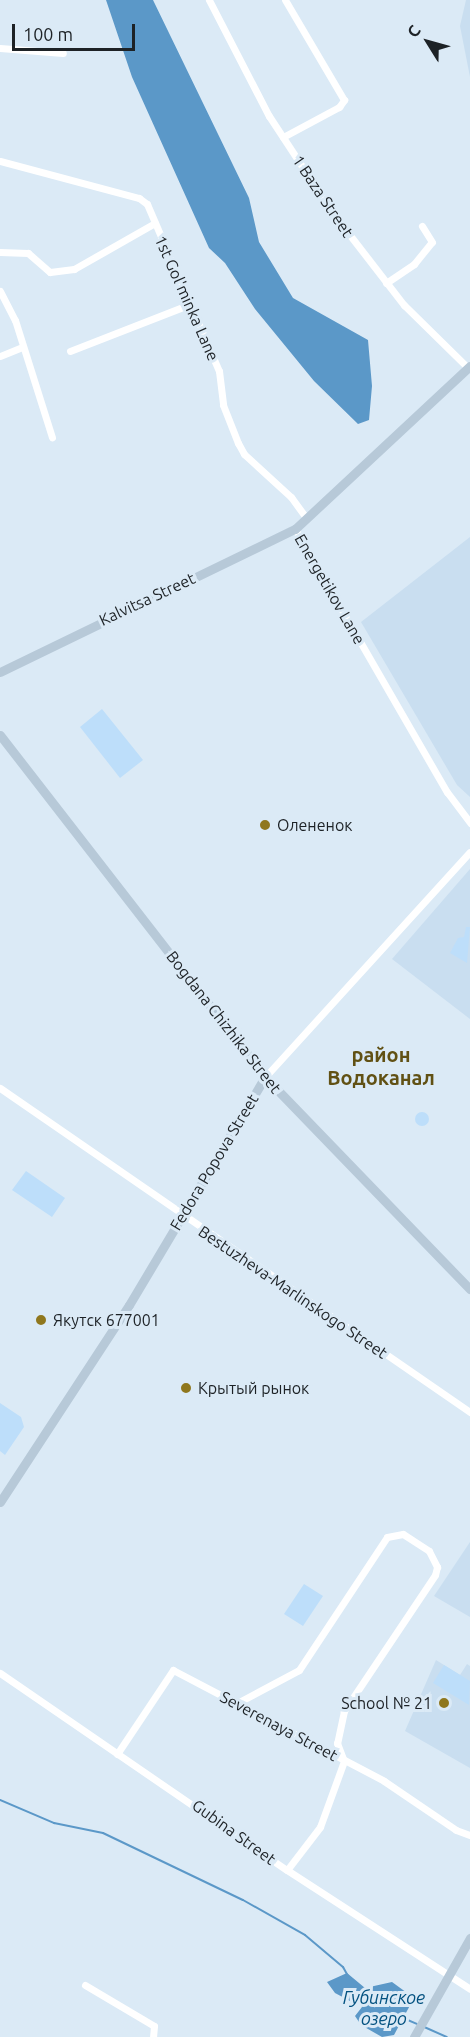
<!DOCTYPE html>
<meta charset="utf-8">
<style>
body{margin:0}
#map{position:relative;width:470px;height:2037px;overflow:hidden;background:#dbeaf6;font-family:Ubuntu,sans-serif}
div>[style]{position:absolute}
.built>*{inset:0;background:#c9def0}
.green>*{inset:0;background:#bddefa}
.round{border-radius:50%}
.water>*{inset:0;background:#5b98c8}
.stream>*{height:2px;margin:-1px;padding:0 1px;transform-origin:1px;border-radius:1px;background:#5b98c8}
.street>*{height:7px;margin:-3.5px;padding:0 3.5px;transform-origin:3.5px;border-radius:3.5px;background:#fff}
.secondary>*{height:9px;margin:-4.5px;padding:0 4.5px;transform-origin:4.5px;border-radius:4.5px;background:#b7c9d8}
.dots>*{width:16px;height:16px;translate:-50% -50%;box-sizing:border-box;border:3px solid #dbeaf6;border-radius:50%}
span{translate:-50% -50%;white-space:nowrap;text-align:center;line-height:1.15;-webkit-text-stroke:6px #dbeaf6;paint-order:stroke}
.street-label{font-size:16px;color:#1d2226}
.poi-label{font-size:16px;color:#1d2226}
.left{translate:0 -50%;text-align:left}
.right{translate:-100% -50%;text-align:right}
.water-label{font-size:18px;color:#045280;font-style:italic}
.quarter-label{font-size:20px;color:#615114;font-weight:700}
.north{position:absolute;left:398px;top:12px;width:60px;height:60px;-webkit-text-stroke:4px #dbeaf6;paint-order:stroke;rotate:307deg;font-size:16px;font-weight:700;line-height:24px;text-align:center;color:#1d2226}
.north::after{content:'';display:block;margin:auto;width:21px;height:27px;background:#1d2226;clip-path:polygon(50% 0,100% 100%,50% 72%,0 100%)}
.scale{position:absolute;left:12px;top:24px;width:123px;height:27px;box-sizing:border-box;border:3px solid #1d2226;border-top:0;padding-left:8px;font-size:18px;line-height:21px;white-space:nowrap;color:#1d2226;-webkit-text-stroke:4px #dbeaf6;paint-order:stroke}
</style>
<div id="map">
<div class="built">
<i style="clip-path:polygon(466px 0,470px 0,470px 77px,460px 26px)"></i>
<i style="clip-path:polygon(470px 537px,470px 797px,457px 785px,361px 622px)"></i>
<i style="clip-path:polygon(470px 869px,470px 1019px,392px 959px)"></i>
<i style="clip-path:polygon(470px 1542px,470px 1617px,434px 1596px)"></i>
<i style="clip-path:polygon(436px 1660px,460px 1675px,467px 1664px,470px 1666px,470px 1768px,405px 1731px)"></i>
</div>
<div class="green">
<i style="clip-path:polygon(102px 709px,143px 760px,120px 778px,80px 727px)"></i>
<i style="clip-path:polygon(466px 927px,470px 927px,467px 963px,450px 953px,458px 938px,464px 937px)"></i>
<i class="round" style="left:415px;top:1112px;width:14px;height:14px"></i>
<i style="clip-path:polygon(26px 1171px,65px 1198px,52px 1217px,12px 1190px)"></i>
<i style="clip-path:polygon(0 1403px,21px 1417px,24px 1427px,5px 1455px,0 1451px)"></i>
<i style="clip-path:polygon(304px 1584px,323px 1596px,303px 1626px,284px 1614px)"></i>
<i style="clip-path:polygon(444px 1665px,470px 1681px,469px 1705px,433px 1683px)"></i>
</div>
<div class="water">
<i style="clip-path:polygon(106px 0,153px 0,249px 198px,259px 242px,293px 298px,368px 340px,372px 386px,369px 420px,358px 424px,314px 381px,255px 309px,225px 263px,209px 248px,132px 77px)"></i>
<i style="clip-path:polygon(347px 1973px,365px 1988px,392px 1982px,414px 1998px,394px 2035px,382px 2037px,361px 2025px,355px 2016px,362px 2007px,359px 1999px,350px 2001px,335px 1993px,327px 1982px)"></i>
</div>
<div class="stream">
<i style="left:0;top:1800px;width:59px;rotate:23.1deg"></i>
<i style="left:54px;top:1823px;width:50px;rotate:11.5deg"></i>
<i style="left:103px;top:1833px;width:155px;rotate:25.6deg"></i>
<i style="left:243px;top:1900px;width:71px;rotate:29.4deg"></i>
<i style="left:305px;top:1935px;width:50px;rotate:40.1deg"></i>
<i style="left:343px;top:1967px;width:10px;rotate:61deg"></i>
<i style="left:403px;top:2018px;width:15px;rotate:23deg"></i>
<i style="left:422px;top:2026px;width:27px;rotate:24deg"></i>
</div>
<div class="street">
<i style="left:209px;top:0;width:131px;rotate:62.7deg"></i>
<i style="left:269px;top:116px;width:115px;rotate:56.7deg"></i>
<i style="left:332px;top:212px;width:118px;rotate:52.3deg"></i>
<i style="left:404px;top:305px;width:90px;rotate:44.5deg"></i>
<i style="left:0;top:48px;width:63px;rotate:4.5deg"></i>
<i style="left:283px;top:137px;width:64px;rotate:-28.2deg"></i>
<i style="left:339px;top:107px;width:9px;rotate:-54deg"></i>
<i style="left:344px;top:100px;width:116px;rotate:-120.5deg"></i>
<i style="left:0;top:161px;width:144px;rotate:14.9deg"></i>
<i style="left:139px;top:198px;width:10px;rotate:37deg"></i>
<i style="left:147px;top:204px;width:182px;rotate:66.7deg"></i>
<i style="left:219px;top:371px;width:34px;rotate:83deg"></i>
<i style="left:223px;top:405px;width:41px;rotate:68.5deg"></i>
<i style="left:238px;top:443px;width:13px;rotate:61deg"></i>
<i style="left:244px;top:454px;width:64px;rotate:42.5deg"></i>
<i style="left:291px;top:497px;width:26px;rotate:54deg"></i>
<i style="left:0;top:252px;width:28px;rotate:2deg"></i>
<i style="left:28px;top:253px;width:29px;rotate:41deg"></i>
<i style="left:50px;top:272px;width:24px;rotate:-7deg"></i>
<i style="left:74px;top:269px;width:93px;rotate:-29.6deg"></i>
<i style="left:386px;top:283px;width:34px;rotate:-34deg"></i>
<i style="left:414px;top:264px;width:28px;rotate:-51deg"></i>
<i style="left:432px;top:242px;width:19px;rotate:-122deg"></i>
<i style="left:0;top:291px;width:33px;rotate:63deg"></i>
<i style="left:15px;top:320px;width:123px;rotate:72.5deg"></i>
<i style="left:70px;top:351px;width:127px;rotate:-21.3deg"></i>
<i style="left:0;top:356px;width:24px;rotate:-22deg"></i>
<i style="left:295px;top:529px;width:304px;rotate:60deg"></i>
<i style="left:447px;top:792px;width:39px;rotate:53deg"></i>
<i style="left:265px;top:1077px;width:304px;rotate:-47.7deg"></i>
<i style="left:0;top:1088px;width:571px;rotate:34.58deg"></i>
<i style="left:0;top:1673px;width:348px;rotate:34.5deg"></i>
<i style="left:287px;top:1870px;width:218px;rotate:33deg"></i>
<i style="left:237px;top:1703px;width:70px;rotate:-28deg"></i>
<i style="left:299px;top:1670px;width:159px;rotate:-56.5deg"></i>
<i style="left:387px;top:1537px;width:16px;rotate:-11deg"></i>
<i style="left:403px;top:1534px;width:31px;rotate:33deg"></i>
<i style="left:429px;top:1551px;width:18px;rotate:63deg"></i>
<i style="left:437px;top:1567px;width:8px;rotate:104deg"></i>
<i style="left:435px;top:1575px;width:164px;rotate:123.8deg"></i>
<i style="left:344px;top:1711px;width:33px;rotate:102deg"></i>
<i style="left:337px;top:1743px;width:19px;rotate:69deg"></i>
<i style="left:344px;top:1761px;width:70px;rotate:110deg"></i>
<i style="left:320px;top:1827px;width:54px;rotate:127.5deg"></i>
<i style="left:117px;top:1754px;width:101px;rotate:-56.3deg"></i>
<i style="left:173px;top:1670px;width:238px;rotate:27.7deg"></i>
<i style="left:384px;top:1781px;width:87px;rotate:34.2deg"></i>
<i style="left:456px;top:1830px;width:15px;rotate:20deg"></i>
<i style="left:85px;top:1985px;width:80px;rotate:30.7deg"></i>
<i style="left:154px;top:2026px;width:11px;rotate:95deg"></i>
</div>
<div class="secondary">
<i style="left:0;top:672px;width:328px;rotate:-25.9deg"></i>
<i style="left:295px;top:529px;width:239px;rotate:-43deg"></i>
<i style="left:0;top:735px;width:433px;rotate:52.2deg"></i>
<i style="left:265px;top:1077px;width:295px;rotate:46deg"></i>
<i style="left:0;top:1502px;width:235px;rotate:-56.8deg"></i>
<i style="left:129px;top:1305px;width:265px;rotate:-59.2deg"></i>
<i style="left:414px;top:2037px;width:114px;rotate:-60.5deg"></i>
</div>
<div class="dots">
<i style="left:265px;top:825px;background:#8f771d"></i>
<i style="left:41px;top:1320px;background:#8f771d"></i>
<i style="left:186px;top:1388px;background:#8f771d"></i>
<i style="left:444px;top:1703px;background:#8f771d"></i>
</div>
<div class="street-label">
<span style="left:323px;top:196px;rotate:56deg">1 Baza Street</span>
<span style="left:187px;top:298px;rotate:66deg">1st Gol'minka Lane</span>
<span style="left:330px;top:589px;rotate:60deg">Energetikov Lane</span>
<span style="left:147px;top:599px;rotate:-25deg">Kalvitsa Street</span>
<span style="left:224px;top:1022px;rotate:52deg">Bogdana Chizhika Street</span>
<span style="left:214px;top:1162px;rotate:-59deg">Fedora Popova Street</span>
<span style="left:293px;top:1292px;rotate:34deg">Bestuzheva-Marlinskogo Street</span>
<span style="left:279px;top:1726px;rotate:28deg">Severenaya Street</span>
<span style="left:234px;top:1832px;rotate:36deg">Gubina Street</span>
</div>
<div class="poi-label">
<span class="left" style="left:277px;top:825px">Олененок</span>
<span class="left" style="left:53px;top:1320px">Якутск 677001</span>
<span class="left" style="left:198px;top:1388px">Крытый рынок</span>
<span class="right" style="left:432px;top:1703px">School № 21</span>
</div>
<div class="water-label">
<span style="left:384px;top:2008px">Губинское<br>озеро</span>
</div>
<div class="quarter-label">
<span style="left:381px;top:1066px">район<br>Водоканал</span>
</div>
<div class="north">С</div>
<div class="scale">100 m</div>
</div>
